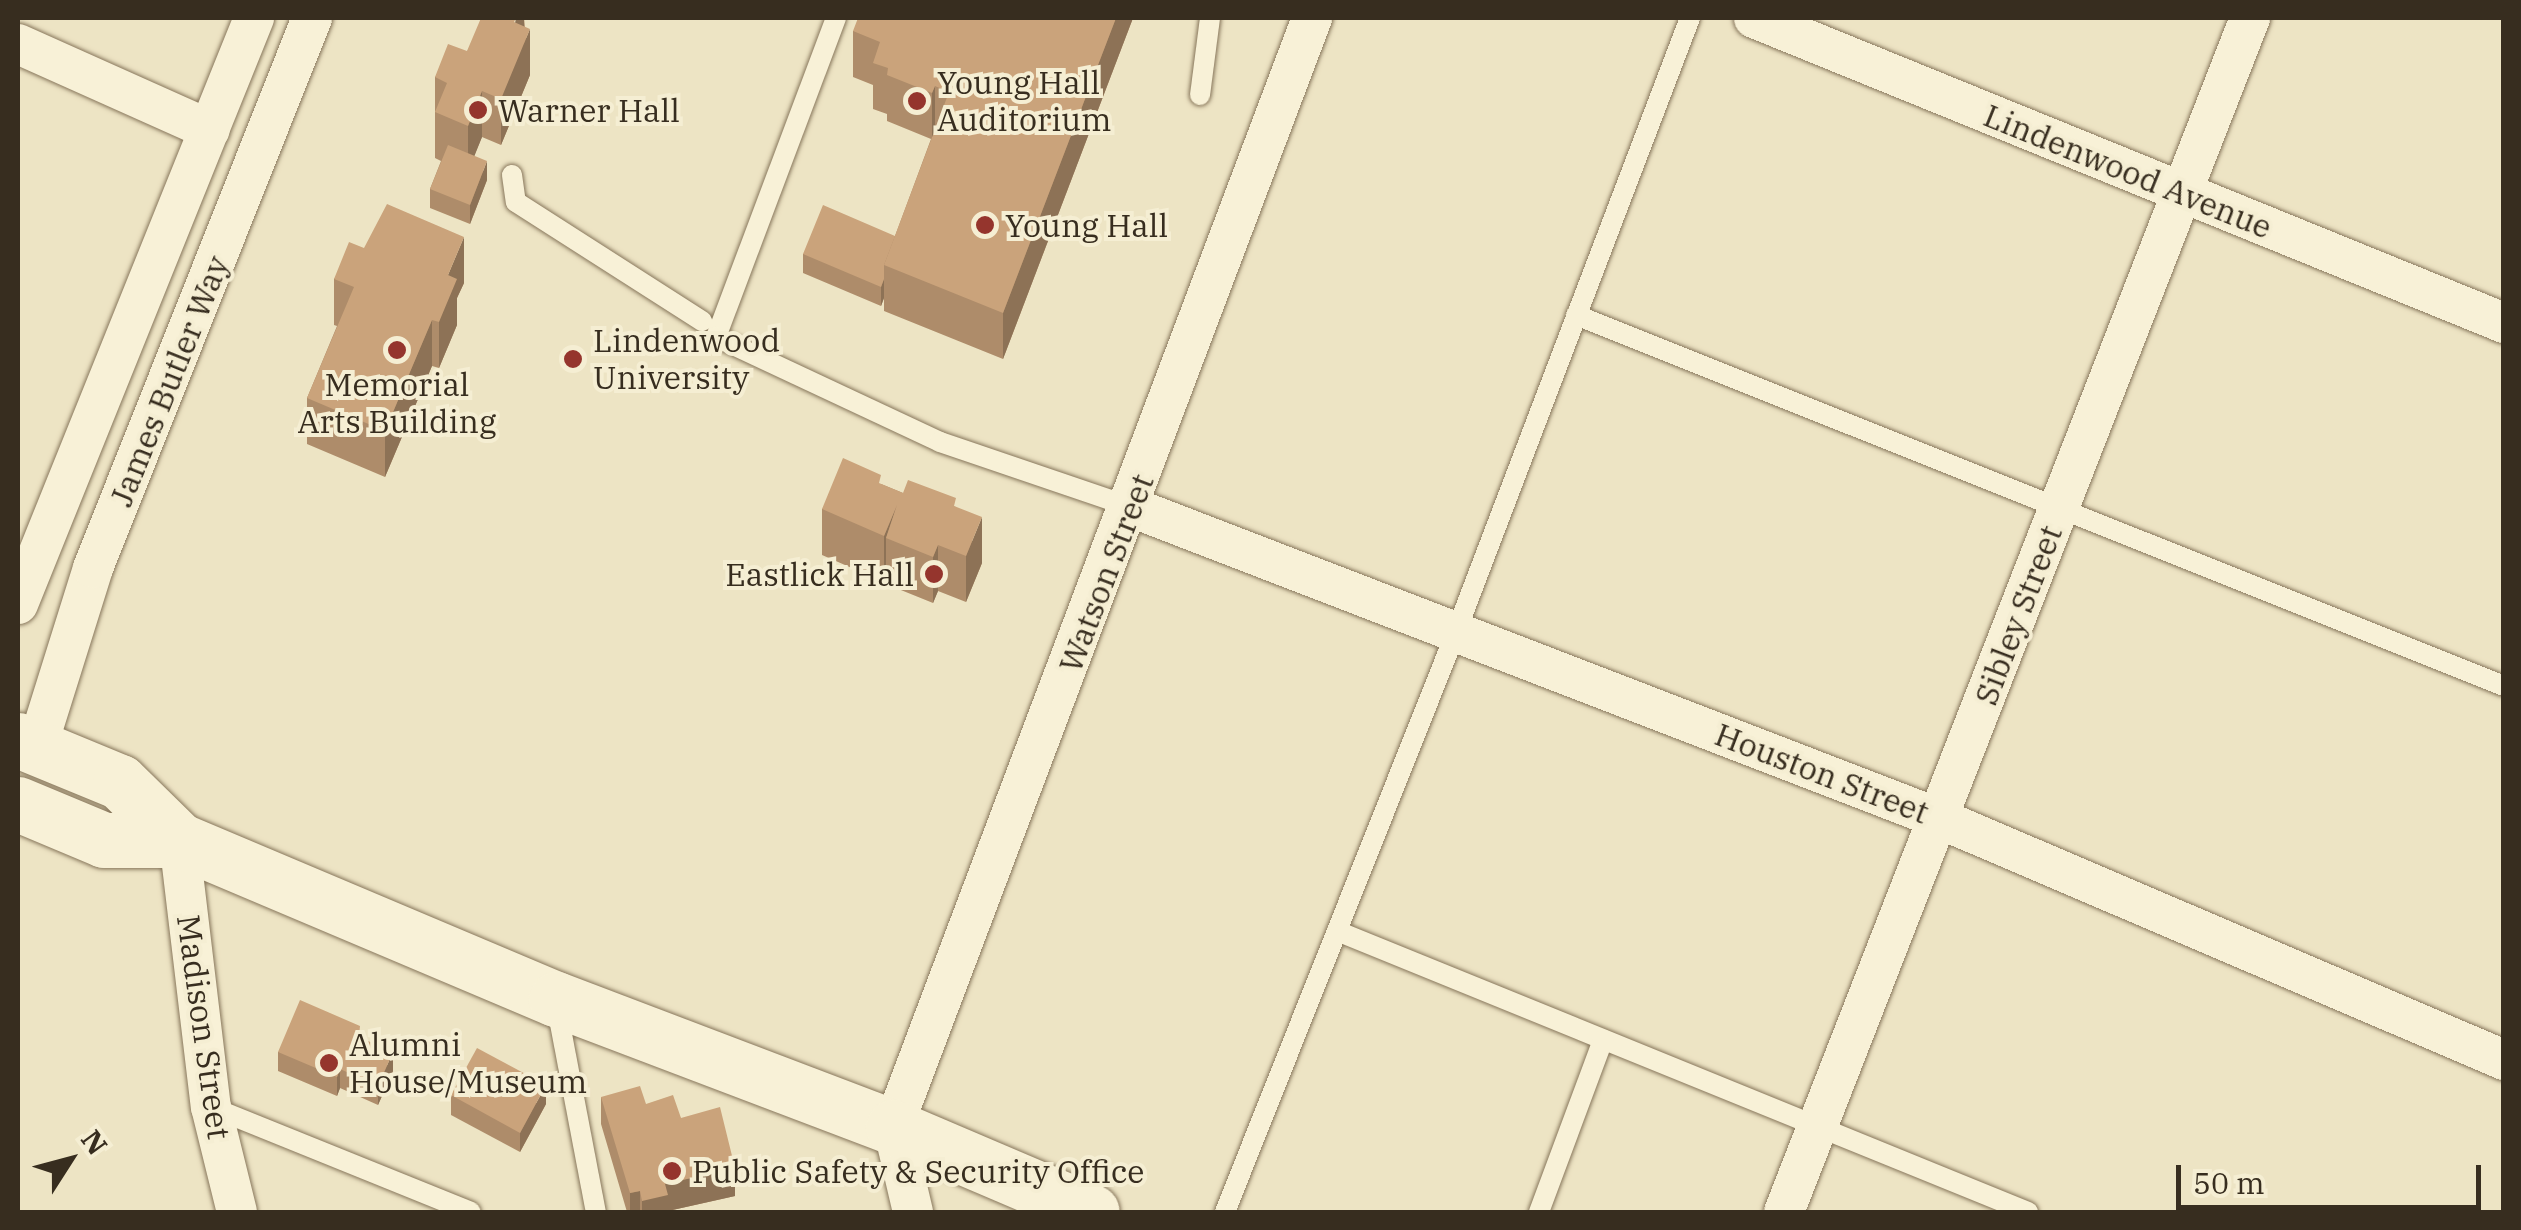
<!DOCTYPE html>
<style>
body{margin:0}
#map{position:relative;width:2521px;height:1230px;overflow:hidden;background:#ede4c4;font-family:"IBM Plex Serif",serif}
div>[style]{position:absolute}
.roads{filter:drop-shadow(0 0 2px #87765b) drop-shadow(0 0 2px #87765b)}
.service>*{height:20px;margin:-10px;padding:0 10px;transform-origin:10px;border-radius:10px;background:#f8f1d7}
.minor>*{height:40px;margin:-20px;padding:0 20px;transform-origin:20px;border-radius:20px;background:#f8f1d7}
.secondary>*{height:55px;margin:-27.5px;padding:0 27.5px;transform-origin:27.5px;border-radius:27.5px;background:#f8f1d7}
.wall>*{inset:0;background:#ae8c6a}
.shaded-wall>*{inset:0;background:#8d7256}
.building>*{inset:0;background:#caa37b}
.dots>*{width:28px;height:28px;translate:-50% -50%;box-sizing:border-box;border:5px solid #f5eed3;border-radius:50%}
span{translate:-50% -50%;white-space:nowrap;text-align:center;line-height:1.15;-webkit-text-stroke:8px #f5eed3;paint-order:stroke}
.poi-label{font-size:32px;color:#372d1f}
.left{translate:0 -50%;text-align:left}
.right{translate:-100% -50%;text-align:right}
.street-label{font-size:32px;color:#372d1f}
.frame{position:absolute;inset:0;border:20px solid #372d1f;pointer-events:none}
.north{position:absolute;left:20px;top:1110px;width:100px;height:100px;-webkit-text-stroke:8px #f5eed3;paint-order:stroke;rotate:54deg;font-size:28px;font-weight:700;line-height:40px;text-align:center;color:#372d1f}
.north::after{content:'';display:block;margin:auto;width:35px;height:45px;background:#372d1f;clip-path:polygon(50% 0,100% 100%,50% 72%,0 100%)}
.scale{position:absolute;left:2176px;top:1165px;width:305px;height:45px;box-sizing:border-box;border:5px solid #372d1f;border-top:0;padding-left:12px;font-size:30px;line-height:35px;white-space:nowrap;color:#372d1f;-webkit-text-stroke:8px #f5eed3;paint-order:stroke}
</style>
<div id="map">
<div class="roads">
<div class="service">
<i style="left:836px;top:18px;width:341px;rotate:110.6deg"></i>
<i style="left:716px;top:337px;width:247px;rotate:25.1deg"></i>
<i style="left:940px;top:442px;width:202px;rotate:18.8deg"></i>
<i style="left:1200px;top:95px;width:78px;rotate:-82.6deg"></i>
<i style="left:512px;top:175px;width:27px;rotate:82deg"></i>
<i style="left:516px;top:202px;width:221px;rotate:32.6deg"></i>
<i style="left:1576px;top:315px;width:999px;rotate:21.79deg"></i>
<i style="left:1337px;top:931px;width:746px;rotate:22.13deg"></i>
<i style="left:556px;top:1003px;width:213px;rotate:79.2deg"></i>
<i style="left:211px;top:1107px;width:280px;rotate:22deg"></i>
<i style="left:1225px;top:1212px;width:624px;rotate:-68.28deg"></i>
<i style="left:1456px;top:632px;width:657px;rotate:-69.14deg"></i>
<i style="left:1539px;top:1212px;width:184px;rotate:-69.6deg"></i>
</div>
<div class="minor">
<i style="left:1754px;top:18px;width:810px;rotate:22.13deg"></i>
<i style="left:18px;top:44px;width:210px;rotate:24.1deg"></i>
<i style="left:1131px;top:507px;width:865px;rotate:21.08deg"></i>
<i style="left:1938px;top:818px;width:616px;rotate:23.15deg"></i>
<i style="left:18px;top:604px;width:632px;rotate:-68.06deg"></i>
<i style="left:37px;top:747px;width:188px;rotate:-72.6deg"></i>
<i style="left:93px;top:568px;width:592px;rotate:-68.29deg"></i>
<i style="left:179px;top:840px;width:269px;rotate:83.2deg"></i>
<i style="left:211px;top:1107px;width:108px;rotate:76.1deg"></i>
<i style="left:913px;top:1212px;width:87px;rotate:-103.2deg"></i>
<i style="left:893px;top:1127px;width:1186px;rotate:-69.3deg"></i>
<i style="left:1784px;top:1212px;width:1282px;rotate:-68.68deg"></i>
</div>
<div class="secondary">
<i style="left:18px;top:740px;width:110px;rotate:22.4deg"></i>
<i style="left:120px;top:782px;width:83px;rotate:44.5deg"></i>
<i style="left:179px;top:840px;width:409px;rotate:22.9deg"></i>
<i style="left:556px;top:999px;width:360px;rotate:20.8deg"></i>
<i style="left:893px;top:1127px;width:216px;rotate:23.1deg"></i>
<i style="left:18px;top:804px;width:93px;rotate:22.7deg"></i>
<i style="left:104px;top:840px;width:75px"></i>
</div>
</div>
<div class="wall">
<i style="clip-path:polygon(524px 18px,530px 75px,501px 145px,482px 137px,474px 156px,487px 180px,470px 224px,430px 208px,430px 189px,441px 161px,435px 158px,435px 77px,467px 51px)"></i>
<i style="clip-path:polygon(1133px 18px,1003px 359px,884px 311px,884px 298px,881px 306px,803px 273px,803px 254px,895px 236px,931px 139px,887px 121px,887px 114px,873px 109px,873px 85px,853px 77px,853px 31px)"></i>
<i style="clip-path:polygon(364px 248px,464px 283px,457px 298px,457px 325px,439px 368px,432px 366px,385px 477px,307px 444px,307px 398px,337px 326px,334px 325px,334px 279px)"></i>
<i style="clip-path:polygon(881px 484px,903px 493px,956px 507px,982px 563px,966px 602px,938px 591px,933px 603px,886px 584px,886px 576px,884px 582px,822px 555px,822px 509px)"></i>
<i style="clip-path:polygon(360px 1037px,393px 1071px,378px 1105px,340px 1088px,337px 1096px,278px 1071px,278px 1052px)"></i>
<i style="clip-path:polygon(451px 1095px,546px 1104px,520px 1152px,451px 1115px)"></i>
<i style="clip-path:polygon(601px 1097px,646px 1104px,681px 1118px,735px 1196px,668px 1211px,668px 1212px,627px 1212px,601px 1124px)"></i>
</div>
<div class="shaded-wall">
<i style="clip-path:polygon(516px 18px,524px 18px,524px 43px,530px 29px,530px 75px,501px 145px,501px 99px)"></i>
<i style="clip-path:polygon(1116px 18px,1133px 18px,1003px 359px,1003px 313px)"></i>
<i style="clip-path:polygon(935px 86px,935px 132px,932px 139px,932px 93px)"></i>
<i style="clip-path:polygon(482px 91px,482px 137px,468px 172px,468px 126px)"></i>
<i style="clip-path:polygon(487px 161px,487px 180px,470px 224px,470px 205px)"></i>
<i style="clip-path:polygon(464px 237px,464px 283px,457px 298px,457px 325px,439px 368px,439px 322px,448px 275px)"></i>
<i style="clip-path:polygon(884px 279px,884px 298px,881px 306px,881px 287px)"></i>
<i style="clip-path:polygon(432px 320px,432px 366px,385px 477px,385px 431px)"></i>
<i style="clip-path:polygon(897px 505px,886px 538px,886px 576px,884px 582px,884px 536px)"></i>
<i style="clip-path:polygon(982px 517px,982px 563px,966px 602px,966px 556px)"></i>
<i style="clip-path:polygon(938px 545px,938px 591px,933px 603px,933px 557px)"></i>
<i style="clip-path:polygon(393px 1052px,393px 1071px,378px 1105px,378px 1086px)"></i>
<i style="clip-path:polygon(340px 1069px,340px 1088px,337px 1096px,337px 1077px)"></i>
<i style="clip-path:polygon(546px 1085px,546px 1104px,520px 1152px,520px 1133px)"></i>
<i style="clip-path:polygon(735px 1168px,735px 1196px,668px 1211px,668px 1212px,642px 1212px,642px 1201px,665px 1184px)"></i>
<i style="clip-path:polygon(640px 1191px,640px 1212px,630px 1212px,630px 1193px)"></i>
</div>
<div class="building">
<i style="clip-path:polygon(481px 18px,516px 18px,514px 22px,530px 29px,501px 99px,482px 91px,468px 126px,435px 112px,447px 83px,435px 77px,448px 44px,467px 51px)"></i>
<i style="clip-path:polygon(858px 18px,1116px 18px,1003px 313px,884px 265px,949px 92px,935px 86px,932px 93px,887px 75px,888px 68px,873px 63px,880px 42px,853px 31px)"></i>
<i style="clip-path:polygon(448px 145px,487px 161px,470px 205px,430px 189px)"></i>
<i style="clip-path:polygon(387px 204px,464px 237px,448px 275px,457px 279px,439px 322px,432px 320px,385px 431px,307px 398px,354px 287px,334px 279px,349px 242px,364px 248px)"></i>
<i style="clip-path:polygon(823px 205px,895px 236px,884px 265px,884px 279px,881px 287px,803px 254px)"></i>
<i style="clip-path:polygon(843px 458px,881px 475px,879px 483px,903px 493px,908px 480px,956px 498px,954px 506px,982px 517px,966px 556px,938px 545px,933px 557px,886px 538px,897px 505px,884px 536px,822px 509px)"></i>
<i style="clip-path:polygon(300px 1000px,360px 1026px,359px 1037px,393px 1052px,378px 1086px,340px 1069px,337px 1077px,278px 1052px)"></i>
<i style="clip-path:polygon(477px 1048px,546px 1085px,520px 1133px,451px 1095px)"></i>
<i style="clip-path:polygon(640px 1086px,646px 1104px,673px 1095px,681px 1118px,720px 1107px,735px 1168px,665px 1184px,668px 1195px,642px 1201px,640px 1191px,630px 1193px,601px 1097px)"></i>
</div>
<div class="dots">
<i style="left:917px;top:101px;background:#95352d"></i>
<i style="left:478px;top:110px;background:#95352d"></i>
<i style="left:985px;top:225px;background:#95352d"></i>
<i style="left:397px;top:350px;background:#95352d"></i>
<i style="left:573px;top:359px;background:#95352d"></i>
<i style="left:934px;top:574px;background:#95352d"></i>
<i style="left:329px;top:1063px;background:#95352d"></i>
<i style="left:672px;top:1171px;background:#95352d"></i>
</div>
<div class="poi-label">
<span class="left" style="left:937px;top:101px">Young Hall<br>Auditorium</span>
<span class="left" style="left:498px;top:110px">Warner Hall</span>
<span class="left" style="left:1005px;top:225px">Young Hall</span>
<span class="left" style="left:593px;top:359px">Lindenwood<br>University</span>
<span style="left:397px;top:403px">Memorial<br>Arts Building</span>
<span class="right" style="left:914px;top:574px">Eastlick Hall</span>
<span class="left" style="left:349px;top:1063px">Alumni<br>House/Museum</span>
<span class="left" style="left:692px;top:1171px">Public Safety &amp; Security Office</span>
</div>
<div class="street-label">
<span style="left:2128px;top:171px;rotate:22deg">Lindenwood Avenue</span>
<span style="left:169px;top:381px;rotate:-68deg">James Butler Way</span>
<span style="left:1106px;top:573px;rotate:-69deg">Watson Street</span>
<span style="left:2018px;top:615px;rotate:-69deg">Sibley Street</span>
<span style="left:1822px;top:773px;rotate:21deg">Houston Street</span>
<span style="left:204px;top:1027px;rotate:82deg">Madison Street</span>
</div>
<div class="frame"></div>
<div class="north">N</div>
<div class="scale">50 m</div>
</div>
